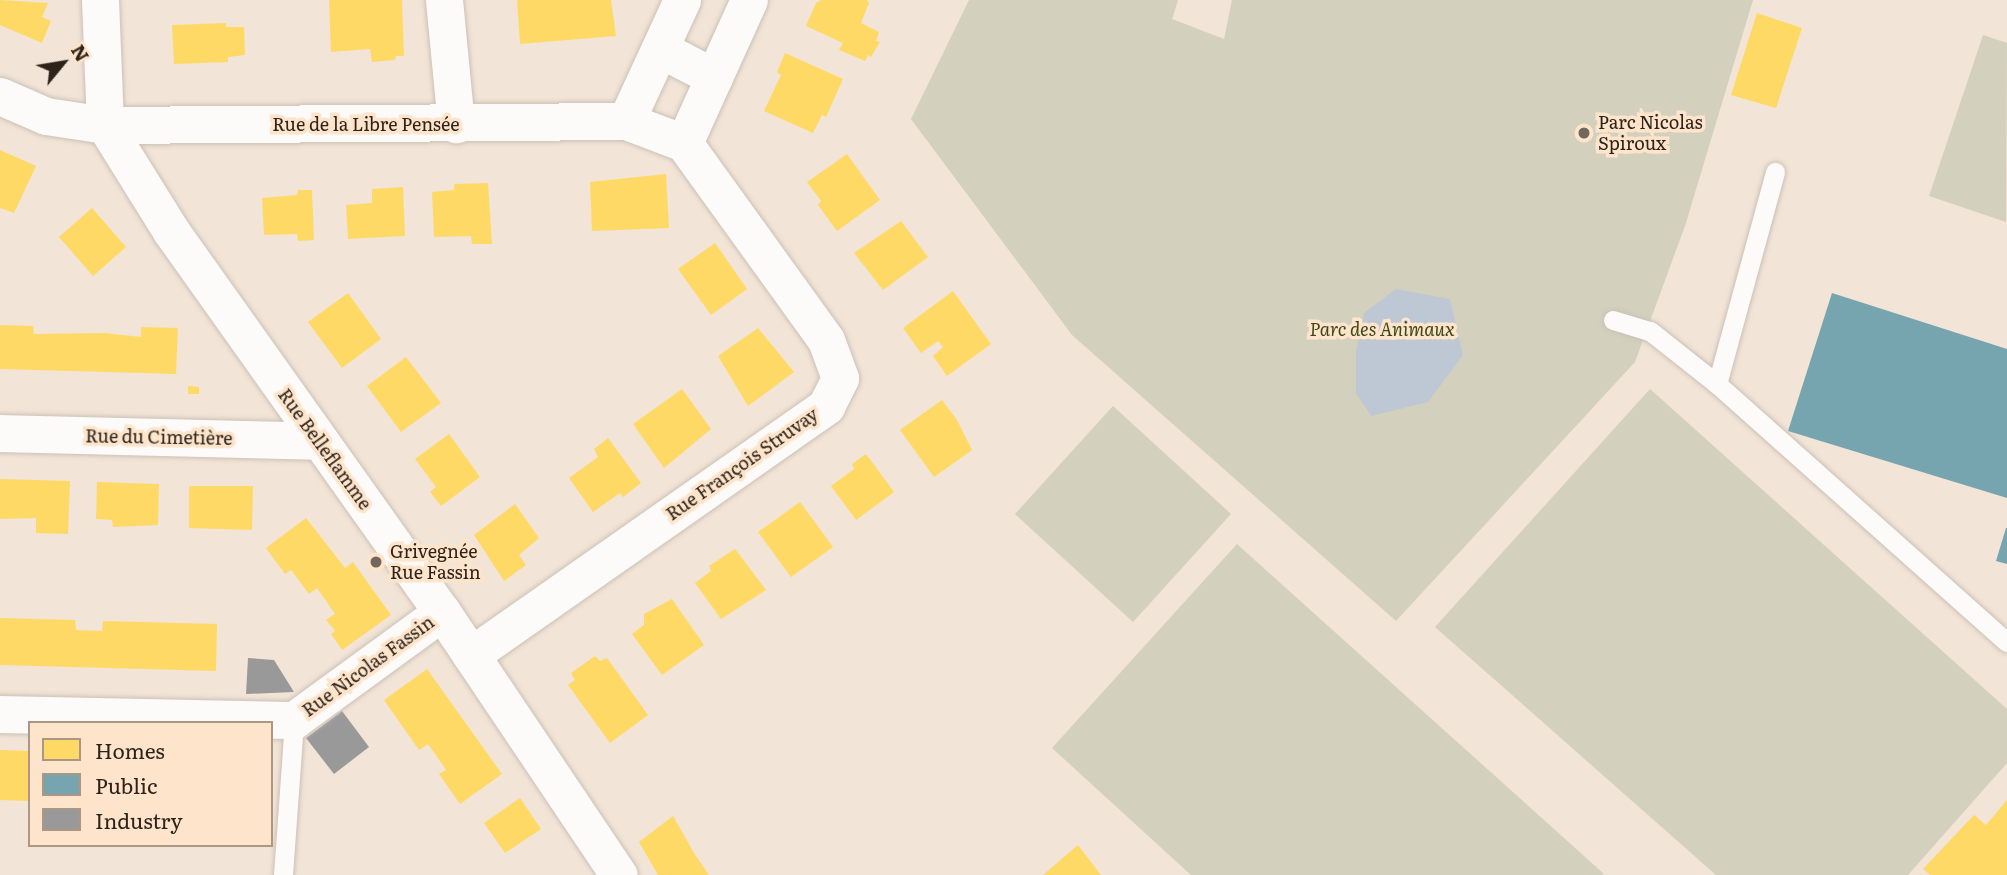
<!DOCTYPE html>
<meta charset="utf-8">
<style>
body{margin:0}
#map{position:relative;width:2007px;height:875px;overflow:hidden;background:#f2e4d6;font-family:Literata,serif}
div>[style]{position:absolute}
.green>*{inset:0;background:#d3d0be}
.water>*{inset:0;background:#bec7d4}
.homes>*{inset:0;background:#ffd966}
.public>*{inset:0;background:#76a5af}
.industry>*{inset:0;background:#999}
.roads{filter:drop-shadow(0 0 2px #cbc1b6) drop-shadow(0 0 2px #cbc1b6)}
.lane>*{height:19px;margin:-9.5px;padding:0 9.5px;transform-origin:9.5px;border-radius:9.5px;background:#fdfbf9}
.street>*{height:37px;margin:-18.5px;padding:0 18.5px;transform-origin:18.5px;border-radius:18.5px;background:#fdfbf9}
.dots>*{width:19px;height:19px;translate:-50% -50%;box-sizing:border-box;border:4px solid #fde4cb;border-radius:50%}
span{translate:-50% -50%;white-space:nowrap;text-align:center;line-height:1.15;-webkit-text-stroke:7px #fde4cb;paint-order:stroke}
.poi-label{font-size:18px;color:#2d231a}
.left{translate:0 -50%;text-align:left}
.street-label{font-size:18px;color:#2d231a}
.park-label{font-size:18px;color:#3e4717;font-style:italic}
.legend{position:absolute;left:28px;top:721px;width:245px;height:126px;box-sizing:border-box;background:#fde4cb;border:2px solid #aa9784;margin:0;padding:9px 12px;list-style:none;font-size:21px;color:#2d231a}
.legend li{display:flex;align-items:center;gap:14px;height:35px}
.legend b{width:35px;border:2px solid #aa9784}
.north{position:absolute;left:28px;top:28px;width:70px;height:70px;-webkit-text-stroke:5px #fde4cb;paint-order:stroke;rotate:60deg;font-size:19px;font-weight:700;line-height:28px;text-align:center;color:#2d231a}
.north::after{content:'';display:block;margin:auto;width:24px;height:32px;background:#2d231a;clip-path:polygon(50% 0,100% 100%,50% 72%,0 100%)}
</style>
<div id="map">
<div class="green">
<i style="clip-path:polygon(969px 0,1178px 0,1172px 19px,1224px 39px,1232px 0,1753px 0,1685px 226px,1635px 362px,1396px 621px,1072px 335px,911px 119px)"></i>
<i style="clip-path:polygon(1983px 35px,2007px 43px,2006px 222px,1929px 196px)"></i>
<i style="clip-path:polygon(1650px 389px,2007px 709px,2007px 763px,1908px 875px,1716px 875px,1435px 627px)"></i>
<i style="clip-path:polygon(1113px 406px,1231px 514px,1133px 622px,1015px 514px)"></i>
<i style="clip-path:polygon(1237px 544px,1604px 874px,1603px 875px,1191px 875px,1052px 748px)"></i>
</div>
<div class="water">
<i style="clip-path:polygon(1396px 289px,1450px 299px,1463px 355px,1428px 402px,1371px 416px,1356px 393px,1356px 351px,1364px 313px)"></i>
</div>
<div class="homes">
<i style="clip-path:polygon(0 0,48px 3px,42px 17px,51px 21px,42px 43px,0 25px)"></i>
<i style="clip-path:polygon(329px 0,402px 0,404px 56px,396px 56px,395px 60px,372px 62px,370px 49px,331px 52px)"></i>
<i style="clip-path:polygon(517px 0,611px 0,616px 36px,520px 44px)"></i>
<i style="clip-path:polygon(821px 0,867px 0,869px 3px,861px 23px,879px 32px,876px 41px,880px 42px,871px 57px,868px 55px,865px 61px,839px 50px,843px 43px,806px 26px,816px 3px)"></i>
<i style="clip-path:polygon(1757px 13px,1802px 28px,1776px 108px,1731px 95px)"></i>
<i style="clip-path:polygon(226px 23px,226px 27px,244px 27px,245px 55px,228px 57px,228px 62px,174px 64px,172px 25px)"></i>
<i style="clip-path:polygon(785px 53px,843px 79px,826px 117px,822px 115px,813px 133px,764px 111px,781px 75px,777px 72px)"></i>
<i style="clip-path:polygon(0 150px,36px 166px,14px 213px,0 208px)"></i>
<i style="clip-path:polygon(847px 154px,880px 200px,837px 231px,818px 205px,821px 201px,807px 182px)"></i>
<i style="clip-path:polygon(666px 174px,669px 228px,592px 231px,590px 182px)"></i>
<i style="clip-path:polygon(488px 183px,492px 244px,472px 244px,471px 236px,434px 237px,432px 192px,454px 190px,454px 184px)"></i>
<i style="clip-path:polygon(403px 187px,405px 236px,348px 239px,346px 205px,372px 203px,372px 189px)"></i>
<i style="clip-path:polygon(298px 190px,312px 190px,314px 240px,298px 241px,297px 234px,264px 235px,262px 198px,297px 195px)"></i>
<i style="clip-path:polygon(92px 208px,126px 247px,93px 276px,59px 237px)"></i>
<i style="clip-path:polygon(901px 221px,928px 257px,883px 290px,854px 253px)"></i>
<i style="clip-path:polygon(715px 243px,747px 289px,711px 315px,678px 269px)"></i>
<i style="clip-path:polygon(953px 291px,991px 344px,947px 376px,933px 356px,943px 347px,938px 341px,921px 353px,903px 328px)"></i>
<i style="clip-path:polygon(348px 293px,381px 339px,342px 368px,308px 322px)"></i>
<i style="clip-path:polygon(0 325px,33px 326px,34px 334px,105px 333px,141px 337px,141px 327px,178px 328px,176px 374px,0 369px)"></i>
<i style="clip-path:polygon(758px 328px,794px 372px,748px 406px,718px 356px)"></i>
<i style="clip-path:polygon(406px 357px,441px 403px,401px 432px,367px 386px)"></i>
<i style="clip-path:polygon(188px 386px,199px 387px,199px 394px,188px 394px)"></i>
<i style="clip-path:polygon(682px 389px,711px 429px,664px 468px,633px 424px)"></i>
<i style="clip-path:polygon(942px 400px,957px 420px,972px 450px,934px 477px,900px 430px)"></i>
<i style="clip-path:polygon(449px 434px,480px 477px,441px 506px,430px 492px,436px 487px,415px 459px)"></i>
<i style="clip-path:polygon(608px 438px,641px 483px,623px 497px,620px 493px,593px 512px,569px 478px,598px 457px,594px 449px)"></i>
<i style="clip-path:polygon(866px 454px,894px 492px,856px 520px,831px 486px,854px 469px,852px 464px)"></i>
<i style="clip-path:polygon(0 479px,70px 481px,68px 534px,36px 533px,36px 518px,0 519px)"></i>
<i style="clip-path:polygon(97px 482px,159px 484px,158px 525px,113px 527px,112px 520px,96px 519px)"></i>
<i style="clip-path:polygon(189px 486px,253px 486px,252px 530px,189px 528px)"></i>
<i style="clip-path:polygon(800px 502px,833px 547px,791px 577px,758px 532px)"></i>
<i style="clip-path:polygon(515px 504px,539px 538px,519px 555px,526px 565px,504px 581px,474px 535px)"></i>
<i style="clip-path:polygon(306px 518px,345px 568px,353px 562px,391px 615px,342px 650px,331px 634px,335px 631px,326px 620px,335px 614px,317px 588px,309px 594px,291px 570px,285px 574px,266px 548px)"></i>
<i style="clip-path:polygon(735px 549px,766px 590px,721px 619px,695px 583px,711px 571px,709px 566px)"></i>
<i style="clip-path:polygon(672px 599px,704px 645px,662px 675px,632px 634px,644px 625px,644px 614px)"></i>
<i style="clip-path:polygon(0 618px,75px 620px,76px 630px,102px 631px,103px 621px,217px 624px,216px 671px,0 665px)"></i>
<i style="clip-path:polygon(595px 656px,600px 661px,607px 658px,648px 715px,610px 743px,568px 685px,575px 680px,571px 673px)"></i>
<i style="clip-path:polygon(427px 669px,502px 774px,460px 804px,439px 774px,446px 770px,428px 744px,419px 750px,384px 700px)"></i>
<i style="clip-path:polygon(0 750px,30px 751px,30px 801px,0 800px)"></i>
<i style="clip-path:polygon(520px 798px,541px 829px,505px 853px,484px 823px)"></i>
<i style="clip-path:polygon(2007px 800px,2007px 875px,1930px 875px,1923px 869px,1974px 815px,1986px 825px)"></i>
<i style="clip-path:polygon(673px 816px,694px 853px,709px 875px,658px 875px,639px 842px)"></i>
<i style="clip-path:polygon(1078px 845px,1101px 875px,1043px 875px)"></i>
</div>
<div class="public">
<i style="clip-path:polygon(1832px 293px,2007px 349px,2007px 498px,1788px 431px)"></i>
<i style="clip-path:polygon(2006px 528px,2007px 528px,2007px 564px,1996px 561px)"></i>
</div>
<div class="industry">
<i style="clip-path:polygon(248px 658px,274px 660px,294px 692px,246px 694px)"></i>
<i style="clip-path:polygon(342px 711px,369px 747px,334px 774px,306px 738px)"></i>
</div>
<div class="roads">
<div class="lane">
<i style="left:1613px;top:320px;width:39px;rotate:17deg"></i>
<i style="left:1650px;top:331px;width:85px;rotate:38.3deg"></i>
<i style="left:1717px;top:384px;width:388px;rotate:41.7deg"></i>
<i style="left:1717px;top:384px;width:220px;rotate:-74.7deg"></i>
<i style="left:283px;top:875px;width:155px;rotate:-85.9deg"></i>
</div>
<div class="street">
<i style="left:100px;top:0;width:125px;rotate:87.7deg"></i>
<i style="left:105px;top:125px;width:125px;rotate:58.1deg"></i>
<i style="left:171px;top:231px;width:468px;rotate:54.6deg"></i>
<i style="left:442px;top:612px;width:317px;rotate:56.1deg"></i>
<i style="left:444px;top:0;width:125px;rotate:84.5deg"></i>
<i style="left:682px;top:0;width:133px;rotate:114.8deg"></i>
<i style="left:626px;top:121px;width:62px;rotate:20.8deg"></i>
<i style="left:684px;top:143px;width:157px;rotate:-65.6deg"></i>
<i style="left:660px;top:49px;width:61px;rotate:27.4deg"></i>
<i style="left:0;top:96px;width:50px;rotate:23.5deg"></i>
<i style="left:46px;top:116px;width:60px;rotate:8.7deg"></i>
<i style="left:105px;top:125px;width:521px;rotate:-0.44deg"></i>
<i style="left:0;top:433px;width:318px;rotate:1.4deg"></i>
<i style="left:471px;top:655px;width:434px;rotate:-35deg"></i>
<i style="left:826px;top:406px;width:31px;rotate:-63deg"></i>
<i style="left:840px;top:378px;width:40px;rotate:-110.2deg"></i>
<i style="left:826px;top:340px;width:243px;rotate:-125.8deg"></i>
<i style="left:0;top:714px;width:294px;rotate:1.2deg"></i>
<i style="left:294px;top:720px;width:183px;rotate:-36.1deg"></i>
</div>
</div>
<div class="dots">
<i style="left:1584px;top:133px;background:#72675c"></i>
<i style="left:376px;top:562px;background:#72675c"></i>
</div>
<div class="poi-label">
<span class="left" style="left:1598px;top:133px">Parc Nicolas<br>Spiroux</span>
<span class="left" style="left:390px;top:562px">Grivegnée<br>Rue Fassin</span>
</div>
<div class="street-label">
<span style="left:366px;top:124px">Rue de la Libre Pensée</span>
<span style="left:159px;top:437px;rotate:1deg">Rue du Cimetière</span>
<span style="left:325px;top:449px;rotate:54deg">Rue Belleflamme</span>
<span style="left:742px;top:464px;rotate:-35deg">Rue François Struvay</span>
<span style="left:368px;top:666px;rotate:-36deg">Rue Nicolas Fassin</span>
</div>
<div class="park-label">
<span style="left:1382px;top:329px">Parc des Animaux</span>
</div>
<ul class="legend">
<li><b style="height:19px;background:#ffd966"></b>Homes</li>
<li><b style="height:19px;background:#76a5af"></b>Public</li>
<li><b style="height:19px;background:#999"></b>Industry</li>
</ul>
<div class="north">N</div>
</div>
